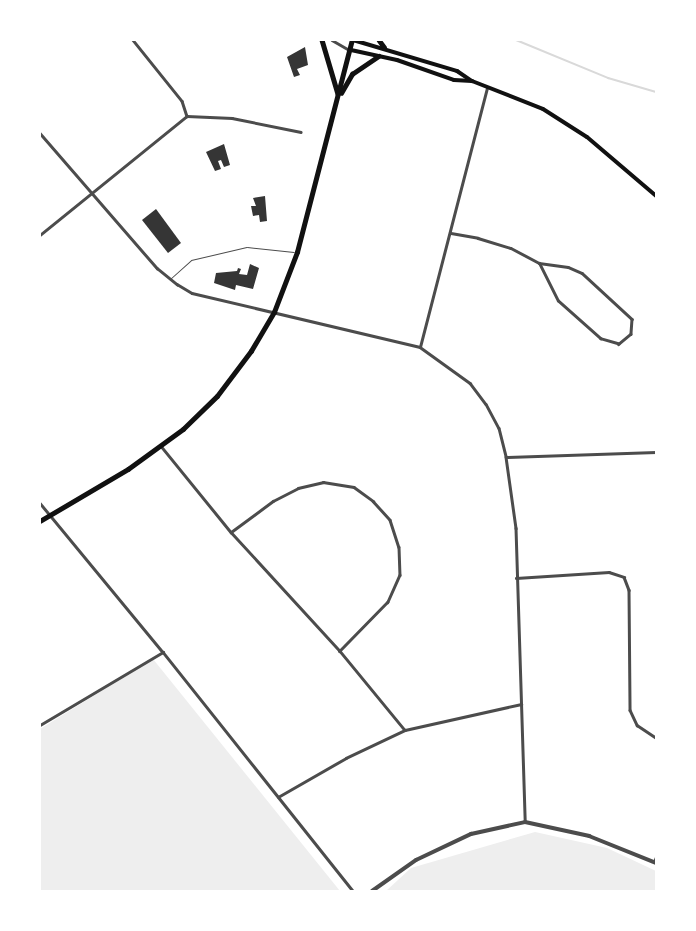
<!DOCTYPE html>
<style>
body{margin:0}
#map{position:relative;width:696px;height:931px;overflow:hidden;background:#fff;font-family:"Nunito Sans",sans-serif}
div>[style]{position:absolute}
.green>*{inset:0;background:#eee}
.stream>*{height:2px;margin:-1px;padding:0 1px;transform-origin:1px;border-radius:1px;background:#d9d9d9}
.building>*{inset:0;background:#353535}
.service>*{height:1px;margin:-0.5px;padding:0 0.5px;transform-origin:0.5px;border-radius:0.5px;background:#4c4c4c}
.minor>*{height:2.5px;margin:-1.25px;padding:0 1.25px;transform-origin:1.25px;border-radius:1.25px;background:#4c4c4c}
.tertiary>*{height:4px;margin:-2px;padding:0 2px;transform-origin:2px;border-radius:2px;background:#4c4c4c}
.secondary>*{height:4px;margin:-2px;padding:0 2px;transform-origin:2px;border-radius:2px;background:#111}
.trunk>*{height:4.5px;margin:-2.25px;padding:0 2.25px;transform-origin:2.25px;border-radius:2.25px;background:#111}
span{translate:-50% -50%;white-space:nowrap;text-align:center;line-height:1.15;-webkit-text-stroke:5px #fff;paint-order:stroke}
.frame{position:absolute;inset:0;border:41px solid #fff;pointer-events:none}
</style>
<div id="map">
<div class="green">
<i style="clip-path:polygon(153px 659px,340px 891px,40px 891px,40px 729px)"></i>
<i style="clip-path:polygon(535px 832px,607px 848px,656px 871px,656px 891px,386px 891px,411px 868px)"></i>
</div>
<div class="stream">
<i style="left:516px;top:40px;width:100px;rotate:22.4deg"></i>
<i style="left:608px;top:78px;width:50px;rotate:16.3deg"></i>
</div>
<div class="building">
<i style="clip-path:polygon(305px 47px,308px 65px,297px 69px,300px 75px,294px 77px,287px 57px)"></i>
<i style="clip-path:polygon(224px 144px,230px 165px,224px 167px,221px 160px,218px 161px,221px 169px,215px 171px,206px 152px)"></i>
<i style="clip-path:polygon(265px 196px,267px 221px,260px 222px,259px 215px,253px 216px,251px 206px,256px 206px,253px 198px)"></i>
<i style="clip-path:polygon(156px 209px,181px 243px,168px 253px,142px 220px)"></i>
<i style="clip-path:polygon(250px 264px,259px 268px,253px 289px,236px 285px,235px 290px,214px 283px,216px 273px,237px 271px,238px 268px,241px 269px,239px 274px,247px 275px)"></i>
</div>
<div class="service">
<i style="left:170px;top:279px;width:28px;rotate:-42deg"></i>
<i style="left:191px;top:260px;width:57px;rotate:-13.1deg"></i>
<i style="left:247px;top:247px;width:47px;rotate:6.1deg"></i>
</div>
<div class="minor">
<i style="left:133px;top:40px;width:78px;rotate:51.2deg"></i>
<i style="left:182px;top:101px;width:16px;rotate:72deg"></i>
<i style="left:332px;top:40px;width:20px;rotate:30deg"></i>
<i style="left:40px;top:133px;width:179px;rotate:49.1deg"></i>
<i style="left:157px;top:268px;width:26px;rotate:39deg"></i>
<i style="left:177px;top:284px;width:17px;rotate:31deg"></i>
<i style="left:192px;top:293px;width:234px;rotate:13.3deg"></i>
<i style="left:420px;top:347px;width:62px;rotate:35.8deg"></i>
<i style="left:470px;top:383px;width:26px;rotate:53deg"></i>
<i style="left:486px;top:404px;width:27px;rotate:62deg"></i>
<i style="left:499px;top:428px;width:30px;rotate:76deg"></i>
<i style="left:506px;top:457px;width:72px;rotate:82deg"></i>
<i style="left:516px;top:528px;width:294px;rotate:88.2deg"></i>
<i style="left:451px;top:233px;width:27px;rotate:10deg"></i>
<i style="left:478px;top:238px;width:34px;rotate:17deg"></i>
<i style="left:511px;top:248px;width:32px;rotate:28deg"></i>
<i style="left:539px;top:263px;width:29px;rotate:8deg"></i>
<i style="left:568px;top:267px;width:15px;rotate:23deg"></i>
<i style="left:582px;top:273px;width:68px;rotate:42.6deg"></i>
<i style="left:632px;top:319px;width:15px;rotate:94deg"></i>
<i style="left:631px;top:334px;width:16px;rotate:140deg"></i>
<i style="left:619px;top:344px;width:19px;rotate:-164deg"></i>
<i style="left:601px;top:339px;width:57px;rotate:-138.5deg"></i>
<i style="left:558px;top:301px;width:42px;rotate:-116.6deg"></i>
<i style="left:40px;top:235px;width:189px;rotate:-39deg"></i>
<i style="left:187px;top:116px;width:45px;rotate:2.5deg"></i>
<i style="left:232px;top:118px;width:70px;rotate:11.5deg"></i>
<i style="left:420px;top:347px;width:268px;rotate:-75.5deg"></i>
<i style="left:161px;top:446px;width:111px;rotate:50.9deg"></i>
<i style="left:231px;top:532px;width:161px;rotate:47.5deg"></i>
<i style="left:340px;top:651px;width:102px;rotate:50.6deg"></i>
<i style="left:506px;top:457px;width:150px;rotate:-1.9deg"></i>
<i style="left:40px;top:503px;width:193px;rotate:50.5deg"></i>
<i style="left:163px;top:652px;width:305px;rotate:51.5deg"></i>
<i style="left:231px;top:532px;width:52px;rotate:-36.4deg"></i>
<i style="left:273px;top:501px;width:28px;rotate:-27deg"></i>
<i style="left:298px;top:488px;width:26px;rotate:-13deg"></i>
<i style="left:323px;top:482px;width:31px;rotate:9deg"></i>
<i style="left:354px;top:487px;width:24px;rotate:36deg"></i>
<i style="left:373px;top:501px;width:25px;rotate:48deg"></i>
<i style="left:390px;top:520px;width:28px;rotate:72deg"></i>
<i style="left:399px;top:547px;width:28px;rotate:88deg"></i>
<i style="left:400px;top:575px;width:30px;rotate:114deg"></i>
<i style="left:388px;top:602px;width:69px;rotate:134.4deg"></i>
<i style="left:516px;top:578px;width:93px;rotate:-3.7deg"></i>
<i style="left:609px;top:572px;width:16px;rotate:18deg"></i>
<i style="left:624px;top:577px;width:14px;rotate:69deg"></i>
<i style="left:629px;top:590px;width:120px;rotate:89.5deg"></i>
<i style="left:630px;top:710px;width:17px;rotate:65deg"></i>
<i style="left:637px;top:725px;width:23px;rotate:34deg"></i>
<i style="left:40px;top:725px;width:143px;rotate:-30.7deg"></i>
<i style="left:278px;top:797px;width:78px;rotate:-29.8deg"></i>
<i style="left:346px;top:758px;width:65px;rotate:-25.4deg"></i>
<i style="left:405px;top:730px;width:119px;rotate:-12.6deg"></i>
<i style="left:654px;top:862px;width:5px;rotate:-68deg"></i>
</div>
<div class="tertiary">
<i style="left:372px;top:891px;width:54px;rotate:-35.2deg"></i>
<i style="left:416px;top:860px;width:61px;rotate:-25.3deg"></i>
<i style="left:471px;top:834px;width:55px;rotate:-12.5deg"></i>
<i style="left:525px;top:822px;width:66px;rotate:12.3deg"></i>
<i style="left:589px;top:836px;width:72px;rotate:21.9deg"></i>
</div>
<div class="secondary">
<i style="left:353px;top:40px;width:109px;rotate:16.6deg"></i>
<i style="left:457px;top:71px;width:18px;rotate:34deg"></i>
<i style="left:472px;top:81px;width:76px;rotate:21.5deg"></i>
<i style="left:543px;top:109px;width:52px;rotate:32.5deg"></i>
<i style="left:587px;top:137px;width:91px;rotate:40.5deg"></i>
<i style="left:351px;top:50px;width:47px;rotate:12.3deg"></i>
<i style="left:397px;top:60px;width:60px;rotate:19.3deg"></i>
<i style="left:454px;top:80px;width:18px;rotate:3deg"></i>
</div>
<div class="trunk">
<i style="left:322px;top:40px;width:56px;rotate:73.5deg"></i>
<i style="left:379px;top:40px;width:9px;rotate:54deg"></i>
<i style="left:341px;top:93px;width:22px;rotate:-60deg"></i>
<i style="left:352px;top:74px;width:32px;rotate:-34deg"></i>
<i style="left:40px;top:521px;width:102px;rotate:-30.6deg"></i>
<i style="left:128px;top:469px;width:68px;rotate:-36deg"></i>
<i style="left:183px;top:429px;width:47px;rotate:-44.1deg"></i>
<i style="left:217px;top:396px;width:56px;rotate:-52.9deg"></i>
<i style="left:251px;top:351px;width:45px;rotate:-59.5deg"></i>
<i style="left:274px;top:312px;width:64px;rotate:-69deg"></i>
<i style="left:297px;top:252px;width:219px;rotate:-75.5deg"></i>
</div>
<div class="frame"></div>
</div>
